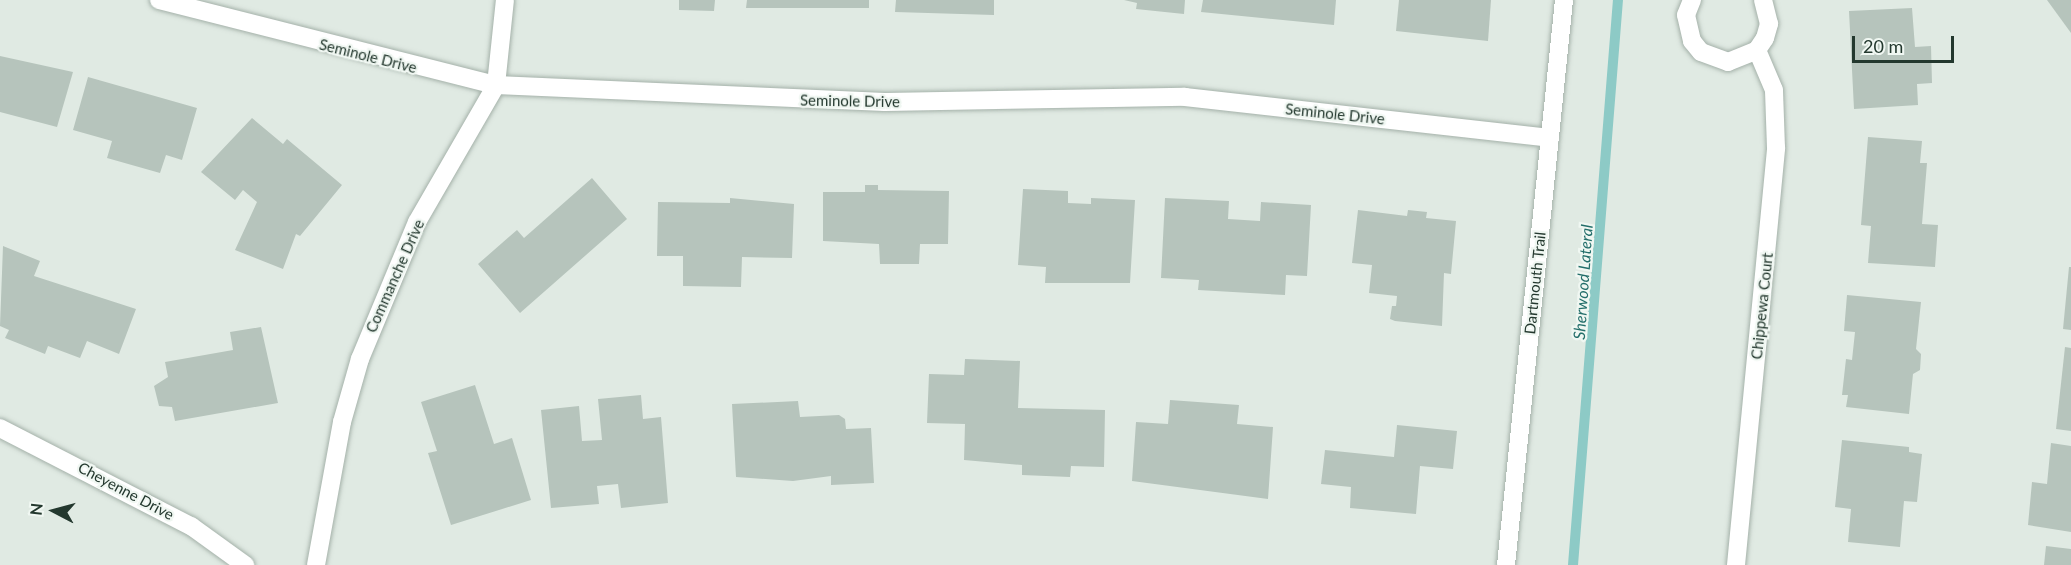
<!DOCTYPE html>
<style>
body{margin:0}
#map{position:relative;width:2071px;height:565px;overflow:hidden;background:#e0eae3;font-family:Lato,sans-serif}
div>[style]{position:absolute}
.stream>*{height:10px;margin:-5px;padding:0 5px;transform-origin:5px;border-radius:5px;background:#8dcac6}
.building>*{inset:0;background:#b6c4bc}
.roads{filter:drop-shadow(0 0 2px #a4b1a9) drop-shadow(0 0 2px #a4b1a9)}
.minor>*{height:18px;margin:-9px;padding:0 9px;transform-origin:9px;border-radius:9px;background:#fff}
span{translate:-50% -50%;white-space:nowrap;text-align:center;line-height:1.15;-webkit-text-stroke:4.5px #f0f7f2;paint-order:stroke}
.street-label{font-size:15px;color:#23382e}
.water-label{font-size:16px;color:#236e6a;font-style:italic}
.north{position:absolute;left:24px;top:481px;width:60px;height:60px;-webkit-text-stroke:4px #f0f7f2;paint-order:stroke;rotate:276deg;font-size:16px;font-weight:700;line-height:24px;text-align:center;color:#23382e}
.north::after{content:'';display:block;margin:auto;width:21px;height:27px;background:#23382e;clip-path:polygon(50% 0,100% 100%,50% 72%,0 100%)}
.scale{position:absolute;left:1852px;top:36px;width:102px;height:27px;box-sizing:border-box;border:3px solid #23382e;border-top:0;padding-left:8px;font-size:18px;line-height:21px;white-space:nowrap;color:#23382e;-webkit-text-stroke:4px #f0f7f2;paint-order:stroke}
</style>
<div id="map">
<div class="stream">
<i style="left:1573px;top:565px;width:567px;rotate:-85.45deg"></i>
</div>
<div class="building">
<i style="clip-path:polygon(679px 0,715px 0,714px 11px,679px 10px)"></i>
<i style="clip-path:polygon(747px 0,869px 0,869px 8px,746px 8px)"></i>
<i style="clip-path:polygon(896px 0,994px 0,994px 15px,895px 12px)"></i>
<i style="clip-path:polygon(1124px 0,1185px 0,1184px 14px,1136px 9px,1137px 3px)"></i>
<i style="clip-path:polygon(1203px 0,1336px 0,1334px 25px,1201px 12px)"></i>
<i style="clip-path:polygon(1399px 0,1491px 0,1488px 41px,1396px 31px)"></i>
<i style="clip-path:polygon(2047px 0,2071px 0,2071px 33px)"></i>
<i style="clip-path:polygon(1912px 8px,1915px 47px,1931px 46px,1932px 83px,1917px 84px,1918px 105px,1854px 109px,1849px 11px)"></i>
<i style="clip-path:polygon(0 56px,73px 72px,57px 127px,0 112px)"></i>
<i style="clip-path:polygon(88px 77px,197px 108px,182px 160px,166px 155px,160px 173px,107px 158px,112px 141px,73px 130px)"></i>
<i style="clip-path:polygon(252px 118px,283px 144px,287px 139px,342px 185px,300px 236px,296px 234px,283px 269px,235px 250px,257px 202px,243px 190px,235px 200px,201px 172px)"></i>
<i style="clip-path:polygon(1868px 137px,1922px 141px,1920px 163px,1927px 163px,1922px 224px,1938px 225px,1935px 267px,1868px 263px,1871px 226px,1861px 225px)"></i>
<i style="clip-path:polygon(592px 178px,627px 219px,520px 313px,478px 264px,517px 230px,524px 238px)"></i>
<i style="clip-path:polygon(865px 185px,878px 185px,878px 190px,949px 191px,948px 244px,920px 244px,919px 264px,880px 264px,879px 244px,823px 241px,823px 192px,865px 192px)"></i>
<i style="clip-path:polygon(1023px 189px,1068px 191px,1068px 203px,1091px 204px,1091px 198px,1135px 200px,1130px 283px,1045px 283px,1046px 267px,1018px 265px)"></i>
<i style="clip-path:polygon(730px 198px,794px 204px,792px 258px,742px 257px,741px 287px,683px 286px,683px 256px,657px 256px,658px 202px,730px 203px)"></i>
<i style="clip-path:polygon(1165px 198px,1229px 201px,1228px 219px,1260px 221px,1261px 202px,1311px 205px,1307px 276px,1286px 275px,1285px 295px,1198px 290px,1199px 280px,1161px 278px)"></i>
<i style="clip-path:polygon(1358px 210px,1407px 216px,1408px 210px,1427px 212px,1426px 218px,1456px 221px,1451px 274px,1444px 273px,1442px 326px,1395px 321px,1390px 319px,1392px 306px,1396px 306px,1397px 296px,1369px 293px,1372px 265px,1352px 263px)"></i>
<i style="clip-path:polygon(3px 246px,40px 261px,34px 276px,136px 309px,119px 354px,87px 341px,80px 358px,48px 346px,45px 354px,5px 338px,9px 330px,0 326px)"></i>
<i style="clip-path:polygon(2069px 267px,2071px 267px,2071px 330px,2063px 329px)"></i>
<i style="clip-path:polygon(1847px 295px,1921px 302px,1916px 349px,1921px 354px,1920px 370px,1913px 374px,1909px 414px,1846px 407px,1848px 395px,1842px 395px,1846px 359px,1852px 360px,1855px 332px,1844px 331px)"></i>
<i style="clip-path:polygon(261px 327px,278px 403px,175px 421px,172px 407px,159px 406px,154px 386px,168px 377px,165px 362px,233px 350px,230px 332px)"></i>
<i style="clip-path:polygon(2065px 347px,2071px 348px,2071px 431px,2056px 429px)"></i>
<i style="clip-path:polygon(965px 359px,1020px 361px,1018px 408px,1105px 410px,1104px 467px,1071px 466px,1070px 477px,1022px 475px,1022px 465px,964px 460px,965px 424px,927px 423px,929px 374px,964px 375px)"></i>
<i style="clip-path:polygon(475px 385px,494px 444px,512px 438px,531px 500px,451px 525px,428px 453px,437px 451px,421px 402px)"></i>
<i style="clip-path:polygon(641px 395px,643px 419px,661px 417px,668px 503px,621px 508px,618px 484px,597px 486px,599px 504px,551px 508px,541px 410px,579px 406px,582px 441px,602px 440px,598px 399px)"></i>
<i style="clip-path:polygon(1170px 400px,1239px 405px,1237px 424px,1273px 427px,1268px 499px,1132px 481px,1136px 422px,1168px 424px)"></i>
<i style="clip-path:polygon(798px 401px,800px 417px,839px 415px,845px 419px,846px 429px,871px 428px,874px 483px,831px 485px,831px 476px,793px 481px,736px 477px,732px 404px)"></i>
<i style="clip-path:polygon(1397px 425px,1457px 431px,1453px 469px,1420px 466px,1416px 514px,1350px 508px,1351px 487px,1321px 484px,1325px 450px,1394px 457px)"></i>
<i style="clip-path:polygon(1842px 440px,1909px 447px,1909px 452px,1922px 454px,1917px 502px,1904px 501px,1900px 547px,1848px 542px,1851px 509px,1835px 507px)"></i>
<i style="clip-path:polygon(2051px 443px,2071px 446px,2071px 532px,2028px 525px,2032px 482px,2047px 484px)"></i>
<i style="clip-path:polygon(2046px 546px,2071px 549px,2071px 565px,2044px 565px)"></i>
</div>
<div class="roads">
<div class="minor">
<i style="left:159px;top:0;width:348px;rotate:14.2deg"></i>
<i style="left:496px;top:85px;width:389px;rotate:2.5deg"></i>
<i style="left:885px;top:102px;width:300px;rotate:-1deg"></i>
<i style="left:1185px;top:97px;width:367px;rotate:6.4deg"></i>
<i style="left:1692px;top:0;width:16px;rotate:112deg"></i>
<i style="left:1686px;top:15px;width:27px;rotate:77deg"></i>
<i style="left:1692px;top:41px;width:14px;rotate:51deg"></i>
<i style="left:1701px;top:52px;width:29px;rotate:20deg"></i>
<i style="left:1728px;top:62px;width:31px;rotate:-22deg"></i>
<i style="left:1757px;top:50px;width:14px;rotate:-56deg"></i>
<i style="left:1765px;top:38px;width:15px;rotate:-74deg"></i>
<i style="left:1769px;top:24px;width:25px;rotate:-104deg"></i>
<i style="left:0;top:428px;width:215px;rotate:27.2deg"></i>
<i style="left:191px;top:526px;width:67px;rotate:35.8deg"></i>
<i style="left:316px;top:565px;width:145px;rotate:-79.7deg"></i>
<i style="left:342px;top:422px;width:66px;rotate:-74.1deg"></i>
<i style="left:360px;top:359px;width:148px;rotate:-67.4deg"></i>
<i style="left:417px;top:222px;width:158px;rotate:-60deg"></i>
<i style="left:496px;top:85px;width:85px;rotate:-84deg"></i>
<i style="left:1506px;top:565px;width:568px;rotate:-84.14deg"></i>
<i style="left:1736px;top:565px;width:419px;rotate:-84.5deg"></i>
<i style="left:1776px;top:148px;width:58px;rotate:-92deg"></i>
<i style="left:1774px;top:90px;width:43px;rotate:-113deg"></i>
</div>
</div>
<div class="street-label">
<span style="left:368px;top:56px;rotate:14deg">Seminole Drive</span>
<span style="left:850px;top:101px;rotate:1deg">Seminole Drive</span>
<span style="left:1335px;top:114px;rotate:6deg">Seminole Drive</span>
<span style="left:395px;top:276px;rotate:-66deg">Commanche Drive</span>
<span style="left:1535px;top:283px;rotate:-84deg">Dartmouth Trail</span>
<span style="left:1762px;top:306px;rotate:-84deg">Chippewa Court</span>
<span style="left:126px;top:491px;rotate:28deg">Cheyenne Drive</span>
</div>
<div class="water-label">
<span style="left:1583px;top:282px;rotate:-86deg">Sherwood Lateral</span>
</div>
<div class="north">N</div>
<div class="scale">20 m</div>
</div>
